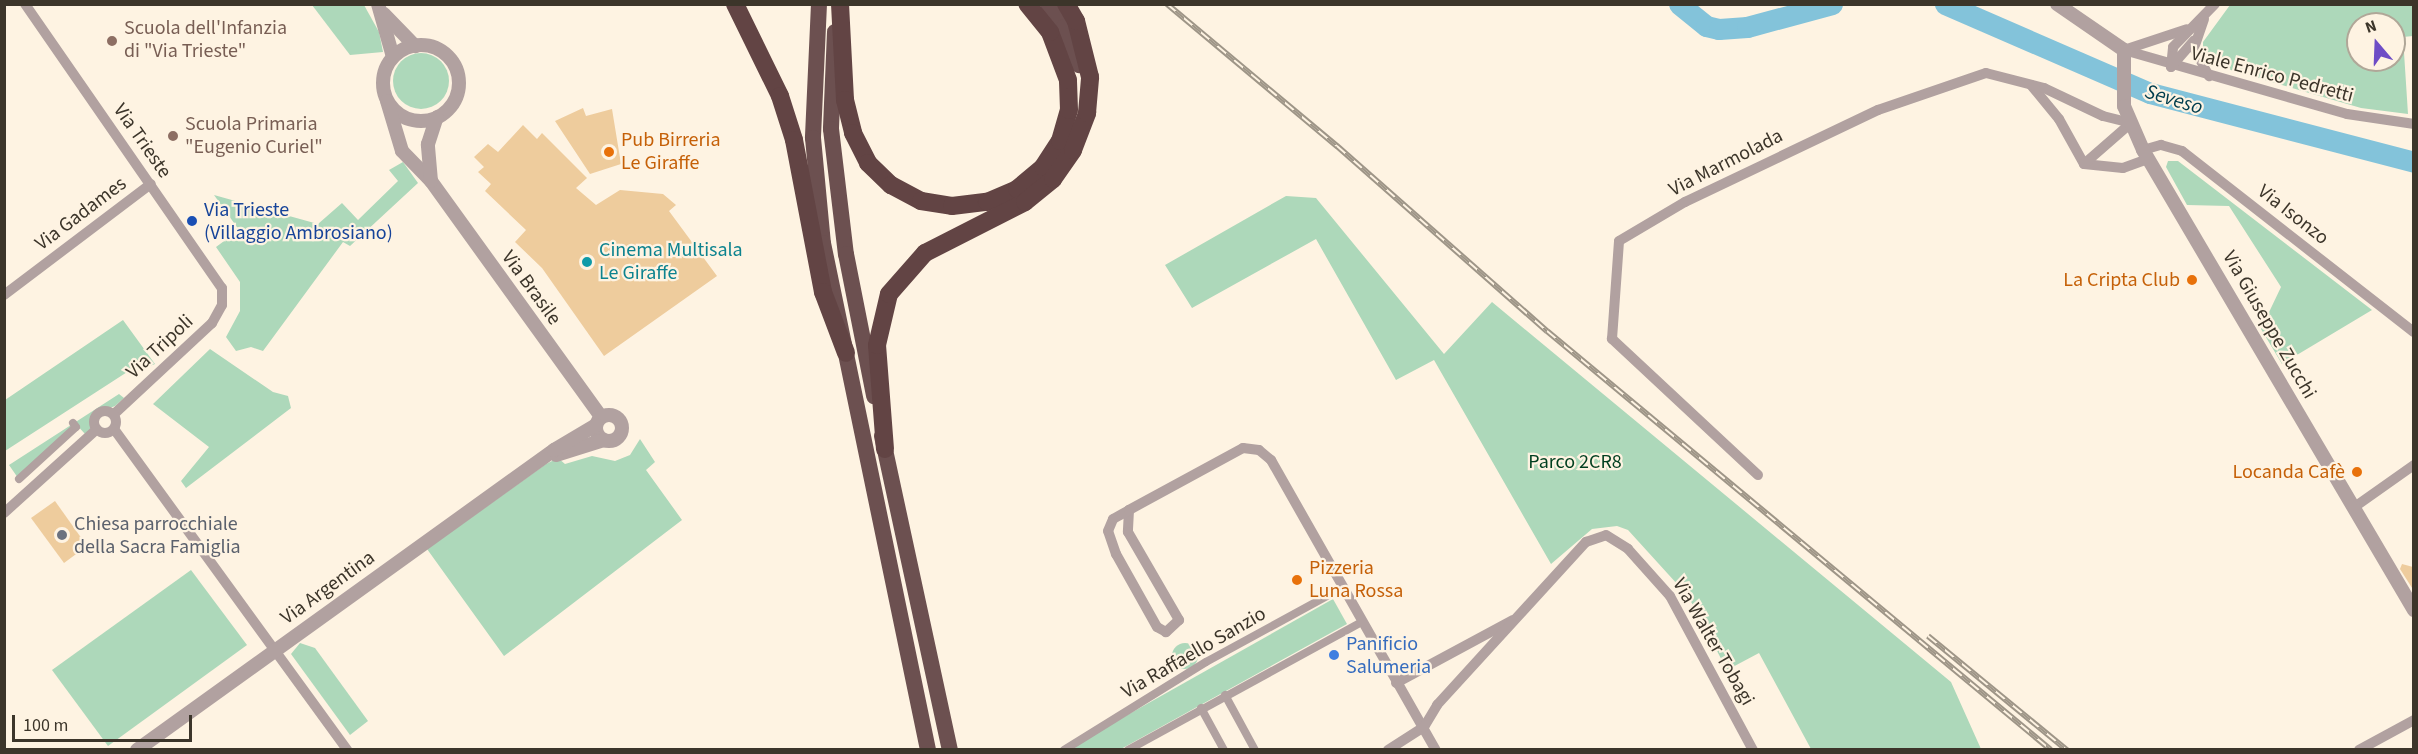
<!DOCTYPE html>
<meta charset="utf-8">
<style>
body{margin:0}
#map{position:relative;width:2418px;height:754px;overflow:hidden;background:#fef3e2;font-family:"Source Sans 3",sans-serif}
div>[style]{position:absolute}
.green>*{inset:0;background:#add8ba}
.round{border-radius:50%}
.river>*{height:21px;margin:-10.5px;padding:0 10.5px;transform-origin:10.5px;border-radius:10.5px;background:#83c3da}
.building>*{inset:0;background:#eecc9d}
.pedestrian>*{height:8px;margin:-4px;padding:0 4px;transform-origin:4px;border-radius:4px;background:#b1a1a0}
.minor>*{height:10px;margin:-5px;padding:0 5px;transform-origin:5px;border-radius:5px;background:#b1a1a0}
.minor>.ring{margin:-5px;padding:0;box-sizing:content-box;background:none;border:10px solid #b1a1a0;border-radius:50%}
.tertiary>*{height:14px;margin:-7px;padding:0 7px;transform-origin:7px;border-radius:7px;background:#b1a1a0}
.tertiary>.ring{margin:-7px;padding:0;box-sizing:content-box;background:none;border:14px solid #b1a1a0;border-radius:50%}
.trunk>*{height:16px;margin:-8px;padding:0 8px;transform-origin:8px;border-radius:8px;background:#6c5050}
.motorway>*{height:18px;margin:-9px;padding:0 9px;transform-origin:9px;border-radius:9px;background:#624444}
.rail>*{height:6px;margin-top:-3px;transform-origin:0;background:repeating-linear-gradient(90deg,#fef3e2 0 11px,#9e9587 0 22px);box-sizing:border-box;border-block:2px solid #9e9587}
.dots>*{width:16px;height:16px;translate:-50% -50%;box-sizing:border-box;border:3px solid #fef3e2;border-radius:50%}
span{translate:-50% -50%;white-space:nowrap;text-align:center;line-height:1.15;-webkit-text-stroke:4.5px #fef3e2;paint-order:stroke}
.education-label{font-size:20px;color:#785e54}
.left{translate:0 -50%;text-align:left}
.street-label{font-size:20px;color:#3c352a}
.food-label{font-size:20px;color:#c56008}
.right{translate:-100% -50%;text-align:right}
.transit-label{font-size:20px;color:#164399}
.culture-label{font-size:20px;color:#0d838f}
.park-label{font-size:20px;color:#003f1f}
.worship-label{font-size:20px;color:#5b616d}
.shop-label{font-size:20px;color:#366cbe}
.water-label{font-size:21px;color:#003d4d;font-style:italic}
.frame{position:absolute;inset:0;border:6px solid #3c352a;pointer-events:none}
.north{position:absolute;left:2346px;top:12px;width:60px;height:60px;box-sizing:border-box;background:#fef3e2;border:2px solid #b0a798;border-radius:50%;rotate:341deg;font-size:16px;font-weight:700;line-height:24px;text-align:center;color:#3c352a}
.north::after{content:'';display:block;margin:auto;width:21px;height:27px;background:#6e4dc6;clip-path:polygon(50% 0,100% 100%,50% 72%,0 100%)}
.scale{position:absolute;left:12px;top:715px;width:180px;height:27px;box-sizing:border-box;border:3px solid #3c352a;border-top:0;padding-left:8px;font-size:18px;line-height:21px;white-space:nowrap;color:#3c352a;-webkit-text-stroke:4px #fef3e2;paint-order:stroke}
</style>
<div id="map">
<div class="green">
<i style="clip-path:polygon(312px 5px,364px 5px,379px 32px,383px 52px,350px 55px)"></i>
<i style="clip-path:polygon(evenodd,2230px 5px,2413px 5px,2413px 36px,2403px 37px,2408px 114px,2361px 108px,2217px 66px,2203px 52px,2203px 42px,2230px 5px,2358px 24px,2394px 24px,2394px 60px,2358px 60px,2358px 24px)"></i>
<i class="round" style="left:393px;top:53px;width:56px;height:56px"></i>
<i style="clip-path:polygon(2168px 161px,2178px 161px,2372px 310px,2282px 364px,2261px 329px,2281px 287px,2229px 206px,2187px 205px,2166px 167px)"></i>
<i style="clip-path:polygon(403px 162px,418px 183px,350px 246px,343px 242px,263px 351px,251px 347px,236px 351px,226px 337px,240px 311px,240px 282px,216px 247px,239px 230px,214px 195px,318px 224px,342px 203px,358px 220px,398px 181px,389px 170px)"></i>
<i style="clip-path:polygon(1286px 196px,1316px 198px,1444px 354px,1492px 302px,1951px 682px,1981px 749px,1811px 749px,1759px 653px,1727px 670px,1688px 596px,1628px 530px,1617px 526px,1592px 529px,1551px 564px,1434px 360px,1396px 380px,1316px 239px,1192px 308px,1165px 265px)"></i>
<i style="clip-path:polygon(123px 320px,155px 364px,142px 369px,138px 365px,5px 451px,5px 400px)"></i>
<i style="clip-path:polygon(210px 349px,273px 392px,288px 396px,291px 408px,186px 488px,181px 481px,209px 447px,153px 404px)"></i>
<i style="clip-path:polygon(119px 394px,124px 398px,115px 406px,95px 414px,91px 430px,85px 434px,76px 424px,18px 478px,9px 465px)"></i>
<i style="clip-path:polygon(640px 439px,655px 462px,646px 470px,682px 520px,504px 656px,427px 549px,546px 464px,558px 458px,565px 464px,592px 456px,615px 461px,630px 455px)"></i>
<i style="clip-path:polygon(191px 570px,247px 645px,108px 746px,52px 670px)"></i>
<i style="clip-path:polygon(1333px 599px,1347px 624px,1121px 749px,1076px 749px,1074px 745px)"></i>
<i style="clip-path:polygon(300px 643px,315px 648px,368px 721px,350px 735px,291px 654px)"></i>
<i class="round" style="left:1172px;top:643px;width:26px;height:26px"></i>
</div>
<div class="river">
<i style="left:1679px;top:4px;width:35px;rotate:39deg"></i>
<i style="left:1706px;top:26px;width:13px;rotate:13deg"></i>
<i style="left:1719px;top:29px;width:28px;rotate:-4deg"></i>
<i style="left:1747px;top:27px;width:88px;rotate:-15.1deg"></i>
<i style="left:1945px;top:4px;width:223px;rotate:23.5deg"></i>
<i style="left:2150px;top:93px;width:273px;rotate:14.6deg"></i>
</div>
<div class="building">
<i style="clip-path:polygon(583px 108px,586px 116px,612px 109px,621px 164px,590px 174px,555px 121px)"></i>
<i style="clip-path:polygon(523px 125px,537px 139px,542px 133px,587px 178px,576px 188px,596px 205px,620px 190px,663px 194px,676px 205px,669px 211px,717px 276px,604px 356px,542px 268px,515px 242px,526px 230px,485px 191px,491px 184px,478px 172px,484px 167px,474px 157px,488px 144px,498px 152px)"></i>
<i style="clip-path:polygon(55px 501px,87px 546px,64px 563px,31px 518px)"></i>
<i style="clip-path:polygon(2402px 564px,2413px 567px,2414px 591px,2400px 569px)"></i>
</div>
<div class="pedestrian">
<i style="left:19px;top:479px;width:77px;rotate:-42.4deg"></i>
<i style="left:76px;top:427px;width:5px;rotate:-127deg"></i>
<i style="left:1225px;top:695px;width:63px;rotate:61.4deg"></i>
<i style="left:1201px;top:708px;width:48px;rotate:61.3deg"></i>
<i style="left:1064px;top:750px;width:167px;rotate:-31.8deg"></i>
<i style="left:1206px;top:662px;width:155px;rotate:-28.6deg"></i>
<i style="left:1128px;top:750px;width:267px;rotate:-28.7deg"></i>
</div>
<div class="minor">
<i style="left:25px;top:4px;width:346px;rotate:55.3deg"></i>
<i style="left:222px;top:288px;width:17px;rotate:90deg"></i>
<i style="left:222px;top:305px;width:21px;rotate:119deg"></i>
<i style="left:212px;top:323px;width:134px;rotate:137.1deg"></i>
<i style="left:2204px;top:19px;width:31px;rotate:109deg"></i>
<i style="left:2194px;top:48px;width:32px;rotate:62deg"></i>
<i style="left:2124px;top:50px;width:232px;rotate:16deg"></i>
<i style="left:2347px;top:114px;width:68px;rotate:8.5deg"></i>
<i style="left:2124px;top:50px;width:66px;rotate:-18.4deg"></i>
<i style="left:2171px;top:67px;width:20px;rotate:-84deg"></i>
<i style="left:2173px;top:47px;width:60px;rotate:-45.7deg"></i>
<i style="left:2171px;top:67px;width:35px;rotate:-49deg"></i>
<i style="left:2031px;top:85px;width:44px;rotate:50.5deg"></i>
<i style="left:2059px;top:119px;width:51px;rotate:60.9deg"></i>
<i style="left:2143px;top:150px;width:19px;rotate:-16deg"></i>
<i style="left:2161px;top:145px;width:22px;rotate:16deg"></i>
<i style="left:2182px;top:151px;width:294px;rotate:38deg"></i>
<i style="left:2084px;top:164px;width:39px;rotate:6deg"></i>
<i style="left:2123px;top:168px;width:27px;rotate:-20deg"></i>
<i style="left:2084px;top:164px;width:62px;rotate:-41.1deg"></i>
<i style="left:4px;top:295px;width:184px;rotate:-37.1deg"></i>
<i class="ring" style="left:94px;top:411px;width:12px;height:12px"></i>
<i style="left:114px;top:429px;width:397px;rotate:54deg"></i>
<i style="left:1758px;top:475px;width:200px;rotate:-137deg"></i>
<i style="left:1612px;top:339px;width:98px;rotate:-85.9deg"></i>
<i style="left:1619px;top:241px;width:77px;rotate:-30.6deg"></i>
<i style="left:1685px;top:202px;width:214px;rotate:-25.5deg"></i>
<i style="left:1878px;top:110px;width:114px;rotate:-18.9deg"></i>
<i style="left:1986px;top:73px;width:60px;rotate:14.5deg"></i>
<i style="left:2044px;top:88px;width:65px;rotate:25.4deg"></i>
<i style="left:2103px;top:116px;width:29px;rotate:14deg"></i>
<i style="left:2353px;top:508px;width:75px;rotate:-35.2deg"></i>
<i style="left:1129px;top:510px;width:22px;rotate:93deg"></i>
<i style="left:1128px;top:532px;width:102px;rotate:59.9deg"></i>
<i style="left:1179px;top:620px;width:18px;rotate:137deg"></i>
<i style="left:1166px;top:632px;width:10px;rotate:-151deg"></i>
<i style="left:1157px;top:627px;width:84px;rotate:-119.3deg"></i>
<i style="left:1116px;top:554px;width:24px;rotate:-109deg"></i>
<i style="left:1108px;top:531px;width:13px;rotate:-67deg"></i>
<i style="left:1113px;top:519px;width:18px;rotate:-29deg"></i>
<i style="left:1129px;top:510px;width:130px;rotate:-28.5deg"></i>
<i style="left:1243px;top:448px;width:16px;rotate:7deg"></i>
<i style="left:1259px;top:450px;width:16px;rotate:40deg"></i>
<i style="left:1271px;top:460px;width:334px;rotate:60.4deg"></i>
<i style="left:4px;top:513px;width:125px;rotate:-42.1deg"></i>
<i style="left:1396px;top:683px;width:133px;rotate:-28.3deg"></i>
<i style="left:1388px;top:750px;width:43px;rotate:-32.6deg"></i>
<i style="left:1424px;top:727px;width:26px;rotate:-59deg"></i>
<i style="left:1437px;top:705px;width:221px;rotate:-47.6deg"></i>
<i style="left:1586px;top:542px;width:21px;rotate:-19deg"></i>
<i style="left:1606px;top:535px;width:26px;rotate:32deg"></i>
<i style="left:1628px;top:549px;width:63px;rotate:48.2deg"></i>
<i style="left:1670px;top:596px;width:175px;rotate:61.7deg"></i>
<i style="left:2359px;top:750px;width:63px;rotate:-28.6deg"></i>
</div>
<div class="tertiary">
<i style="left:378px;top:4px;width:55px;rotate:74.2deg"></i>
<i style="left:2057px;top:4px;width:81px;rotate:34.5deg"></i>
<i style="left:2124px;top:50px;width:56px;rotate:90deg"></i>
<i style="left:2124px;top:106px;width:48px;rotate:66.6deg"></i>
<i style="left:2143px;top:150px;width:534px;rotate:59.5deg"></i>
<i style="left:384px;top:14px;width:45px;rotate:45.9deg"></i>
<i class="ring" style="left:383px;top:45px;width:62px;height:62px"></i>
<i style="left:387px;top:101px;width:52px;rotate:73.3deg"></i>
<i style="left:402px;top:151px;width:42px;rotate:46deg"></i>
<i style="left:431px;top:181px;width:291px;rotate:54.2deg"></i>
<i style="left:431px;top:181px;width:37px;rotate:-95deg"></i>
<i style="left:428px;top:144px;width:28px;rotate:-72deg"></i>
<i class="ring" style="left:596px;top:415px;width:12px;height:12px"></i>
<i style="left:556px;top:455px;width:50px;rotate:-17.4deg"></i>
<i style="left:137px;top:750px;width:514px;rotate:-35.73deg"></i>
<i style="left:554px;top:450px;width:49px;rotate:-30.8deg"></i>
</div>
<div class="trunk">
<i style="left:819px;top:4px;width:134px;rotate:92.6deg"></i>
<i style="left:813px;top:138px;width:105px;rotate:84.6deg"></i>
<i style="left:823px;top:243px;width:518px;rotate:78.3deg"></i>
<i style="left:1048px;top:4px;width:28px;rotate:55deg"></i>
<i style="left:1064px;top:27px;width:41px;rotate:68.5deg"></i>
<i style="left:835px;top:32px;width:97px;rotate:92.4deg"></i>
<i style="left:831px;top:129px;width:126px;rotate:83.2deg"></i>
<i style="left:846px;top:254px;width:145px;rotate:78.8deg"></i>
<i style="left:882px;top:436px;width:321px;rotate:77.8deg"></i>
</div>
<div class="motorway">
<i style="left:735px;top:4px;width:102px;rotate:63.9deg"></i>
<i style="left:780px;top:96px;width:46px;rotate:72.3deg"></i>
<i style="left:794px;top:140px;width:155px;rotate:79.2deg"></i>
<i style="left:823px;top:292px;width:65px;rotate:69.3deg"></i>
<i style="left:840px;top:4px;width:96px;rotate:87deg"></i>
<i style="left:845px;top:100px;width:34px;rotate:76deg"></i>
<i style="left:853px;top:133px;width:34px;rotate:63deg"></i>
<i style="left:868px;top:163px;width:32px;rotate:44deg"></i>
<i style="left:891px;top:185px;width:34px;rotate:28deg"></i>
<i style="left:921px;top:201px;width:31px;rotate:9deg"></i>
<i style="left:952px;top:206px;width:35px;rotate:-7deg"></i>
<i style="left:987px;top:202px;width:33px;rotate:-23deg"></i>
<i style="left:1017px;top:189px;width:34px;rotate:-40deg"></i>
<i style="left:1043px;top:167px;width:31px;rotate:-57deg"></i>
<i style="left:1060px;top:141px;width:32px;rotate:-74deg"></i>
<i style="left:1069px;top:110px;width:30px;rotate:-92deg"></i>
<i style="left:1068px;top:80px;width:51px;rotate:-110.6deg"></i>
<i style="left:1050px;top:32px;width:36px;rotate:-129deg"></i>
<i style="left:885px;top:449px;width:104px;rotate:-94.4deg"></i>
<i style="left:877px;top:345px;width:52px;rotate:-76.8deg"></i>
<i style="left:889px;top:294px;width:55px;rotate:-48.7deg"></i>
<i style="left:925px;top:253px;width:112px;rotate:-27deg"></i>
<i style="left:1025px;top:202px;width:36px;rotate:-39deg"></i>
<i style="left:1053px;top:179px;width:35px;rotate:-55deg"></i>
<i style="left:1073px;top:150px;width:40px;rotate:-69deg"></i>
<i style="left:1087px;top:113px;width:36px;rotate:-85deg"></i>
<i style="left:1090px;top:77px;width:58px;rotate:-104deg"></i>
<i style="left:1076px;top:21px;width:20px;rotate:-120deg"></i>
</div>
<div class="rail">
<i style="left:1167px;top:4px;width:222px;rotate:39.9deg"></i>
<i style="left:1337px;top:146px;width:280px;rotate:41.4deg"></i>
<i style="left:1547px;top:331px;width:655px;rotate:39.74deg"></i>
<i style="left:1928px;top:636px;width:180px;rotate:39.4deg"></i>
</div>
<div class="dots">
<i style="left:112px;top:41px;background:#8d6e63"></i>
<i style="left:173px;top:136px;background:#8d6e63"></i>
<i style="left:609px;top:152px;background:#e8710a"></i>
<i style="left:192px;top:221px;background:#1a4fb4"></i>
<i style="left:587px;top:262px;background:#0f9aa8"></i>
<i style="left:2192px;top:280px;background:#e8710a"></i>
<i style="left:2357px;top:472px;background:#e8710a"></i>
<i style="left:62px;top:535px;background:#6b7280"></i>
<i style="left:1297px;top:580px;background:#e8710a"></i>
<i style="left:1334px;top:655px;background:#3f7fe0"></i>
</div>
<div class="education-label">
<span class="left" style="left:124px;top:40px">Scuola dell'Infanzia<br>di "Via Trieste"</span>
<span class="left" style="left:185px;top:136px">Scuola Primaria<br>"Eugenio Curiel"</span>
</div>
<div class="street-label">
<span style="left:2272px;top:75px;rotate:15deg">Viale Enrico Pedretti</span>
<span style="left:142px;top:141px;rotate:55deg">Via Trieste</span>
<span style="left:1726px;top:163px;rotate:-27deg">Via Marmolada</span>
<span style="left:81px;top:214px;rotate:-37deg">Via Gadames</span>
<span style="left:2293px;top:215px;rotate:38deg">Via Isonzo</span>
<span style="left:531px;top:288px;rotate:54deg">Via Brasile</span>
<span style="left:2269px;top:325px;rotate:60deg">Via Giuseppe Zucchi</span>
<span style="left:160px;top:347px;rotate:-43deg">Via Tripoli</span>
<span style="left:328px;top:588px;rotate:-36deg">Via Argentina</span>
<span style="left:1713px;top:642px;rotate:60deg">Via Walter Tobagi</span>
<span style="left:1194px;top:653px;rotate:-30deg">Via Raffaello Sanzio</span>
</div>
<div class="food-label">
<span class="left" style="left:621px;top:152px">Pub Birreria<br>Le Giraffe</span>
<span class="right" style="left:2180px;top:280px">La Cripta Club</span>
<span class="right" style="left:2345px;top:472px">Locanda Cafè</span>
<span class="left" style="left:1309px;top:580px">Pizzeria<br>Luna Rossa</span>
</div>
<div class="transit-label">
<span class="left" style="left:204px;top:222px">Via Trieste<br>(Villaggio Ambrosiano)</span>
</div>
<div class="culture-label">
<span class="left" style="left:599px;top:262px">Cinema Multisala<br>Le Giraffe</span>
</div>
<div class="park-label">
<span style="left:1575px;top:462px">Parco 2CR8</span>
</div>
<div class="worship-label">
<span class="left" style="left:74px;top:536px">Chiesa parrocchiale<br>della Sacra Famiglia</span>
</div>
<div class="shop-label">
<span class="left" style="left:1346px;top:656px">Panificio<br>Salumeria</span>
</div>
<div class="water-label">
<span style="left:2174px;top:99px;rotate:17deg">Seveso</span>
</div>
<div class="frame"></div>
<div class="north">N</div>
<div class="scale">100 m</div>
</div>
